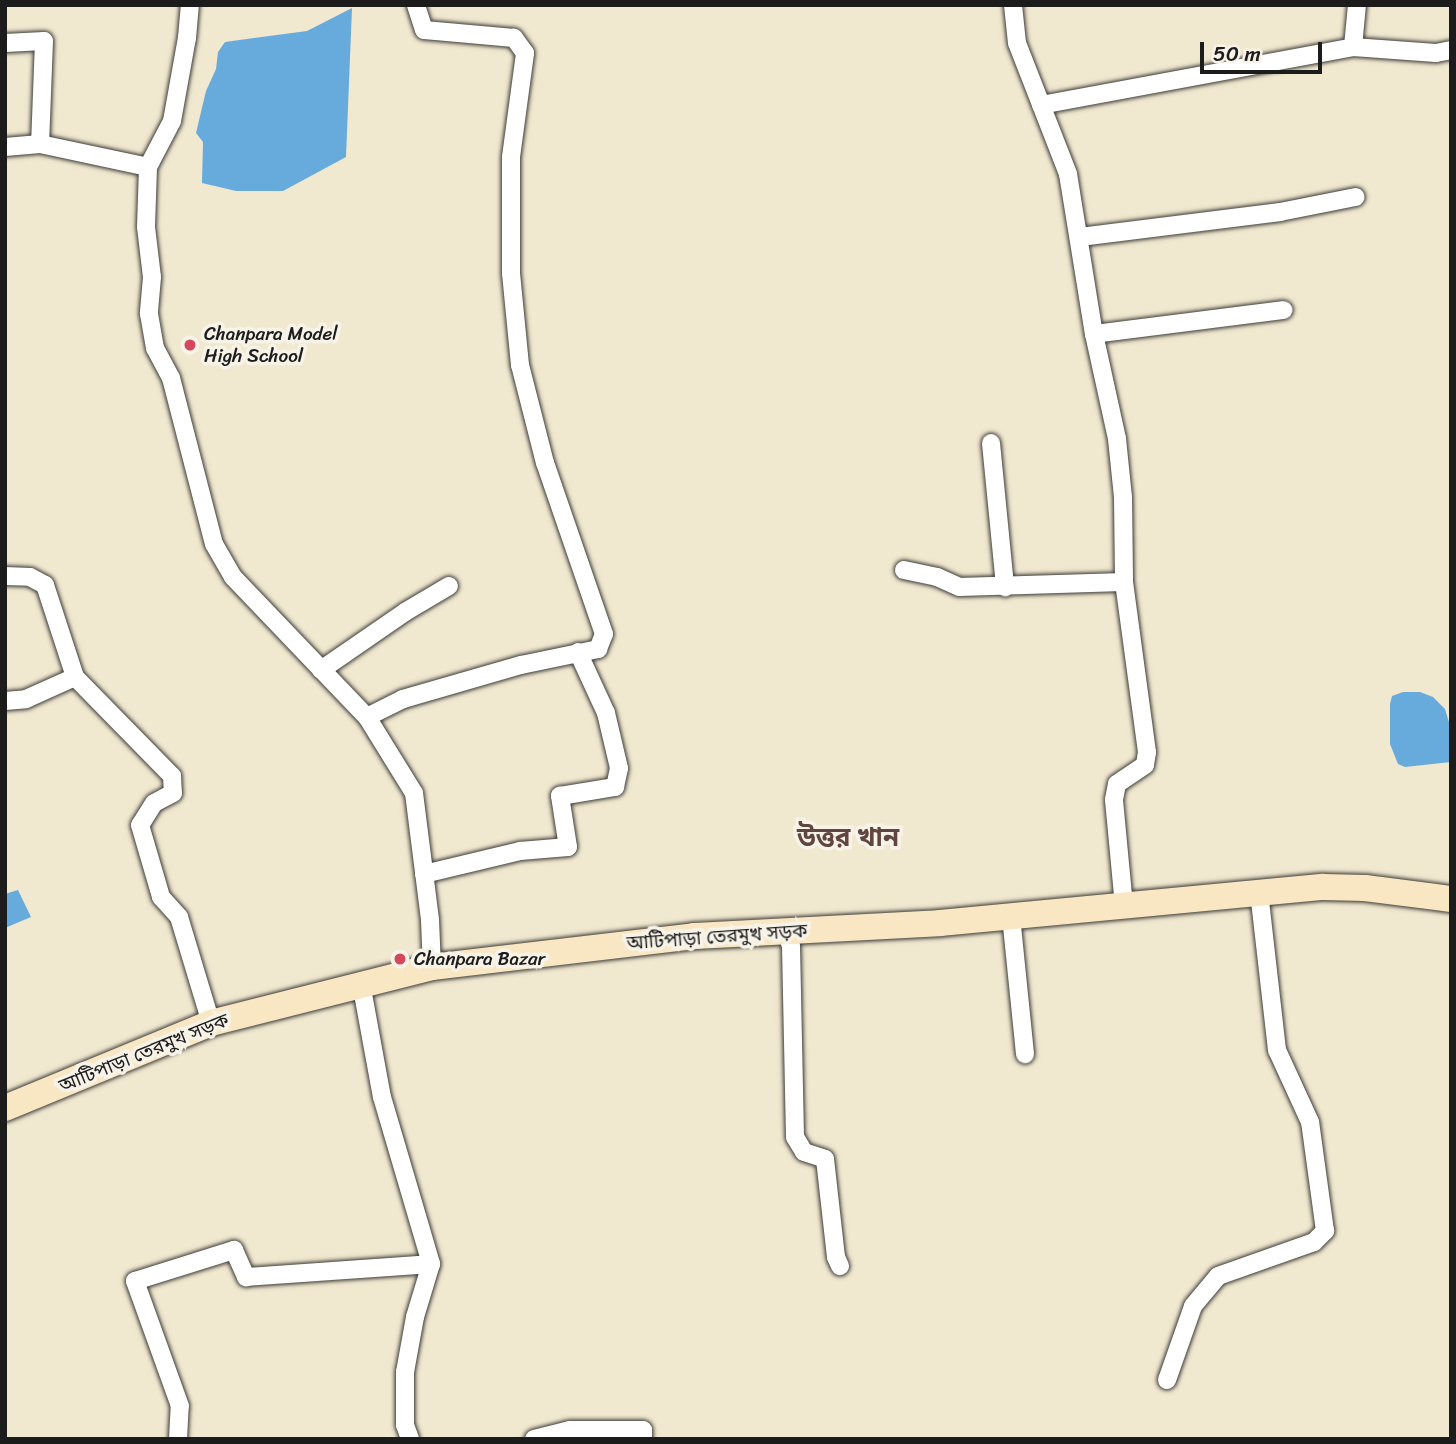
<!DOCTYPE html>
<meta charset="utf-8">
<style>
body{margin:0}
#map{position:relative;width:1456px;height:1444px;overflow:hidden;background:#f1e8d0;font-family:Sriracha,"Noto Sans Bengali",sans-serif}
div>[style]{position:absolute}
.water>*{inset:0;background:#66abdc}
.roads{filter:drop-shadow(0 0 2px #3c3b37) drop-shadow(0 0 2px #3c3b37)}
.street>*{height:18px;margin:-9px;padding:0 9px;transform-origin:9px;border-radius:9px;background:#fff}
.secondary>*{height:26px;margin:-13px;padding:0 13px;transform-origin:13px;border-radius:13px;background:#f9e7c3}
.dots>*{width:19px;height:19px;translate:-50% -50%;box-sizing:border-box;border:4px solid #f7f3e8;border-radius:50%}
span{translate:-50% -50%;white-space:nowrap;text-align:center;line-height:1.15;-webkit-text-stroke:7px #f7f3e8;paint-order:stroke}
.poi-label{font-size:19px;color:#1c1c1c}
.left{translate:0 -50%;text-align:left}
.street-label{font-size:19px;color:#1c1c1c}
.district-label{font-size:26px;color:#614540;font-weight:700}
.frame{position:absolute;inset:0;border:7px solid #1c1c1c;pointer-events:none}
.scale{position:absolute;left:1200px;top:42px;width:122px;height:32px;box-sizing:border-box;border:4px solid #1c1c1c;border-top:0;padding-left:9px;font-size:21px;line-height:24px;white-space:nowrap;color:#1c1c1c;-webkit-text-stroke:5px #f7f3e8;paint-order:stroke}
</style>
<div id="map">
<div class="water">
<i style="clip-path:polygon(352px 8px,346px 157px,283px 191px,236px 191px,202px 183px,203px 142px,196px 133px,206px 91px,216px 69px,218px 52px,225px 42px,307px 31px)"></i>
<i style="clip-path:polygon(1403px 692px,1420px 692px,1433px 697px,1445px 709px,1451px 729px,1451px 762px,1405px 767px,1398px 764px,1390px 744px,1390px 704px,1392px 696px)"></i>
<i style="clip-path:polygon(18px 890px,31px 917px,5px 928px,5px 894px)"></i>
</div>
<div class="roads">
<div class="street">
<i style="left:1013px;top:5px;width:38px;rotate:84deg"></i>
<i style="left:1017px;top:43px;width:141px;rotate:68.7deg"></i>
<i style="left:1068px;top:174px;width:162px;rotate:80.8deg"></i>
<i style="left:1094px;top:334px;width:107px;rotate:77.6deg"></i>
<i style="left:1117px;top:439px;width:58px;rotate:84.1deg"></i>
<i style="left:1123px;top:497px;width:85px;rotate:89.3deg"></i>
<i style="left:1124px;top:582px;width:172px;rotate:82.3deg"></i>
<i style="left:1147px;top:752px;width:13px;rotate:99deg"></i>
<i style="left:1145px;top:765px;width:34px;rotate:146deg"></i>
<i style="left:1117px;top:784px;width:16px;rotate:101deg"></i>
<i style="left:1114px;top:800px;width:105px;rotate:84.6deg"></i>
<i style="left:5px;top:43px;width:39px;rotate:-3deg"></i>
<i style="left:44px;top:41px;width:103px;rotate:92.2deg"></i>
<i style="left:1353px;top:47px;width:42px;rotate:-84.6deg"></i>
<i style="left:1041px;top:105px;width:317px;rotate:-10.5deg"></i>
<i style="left:1353px;top:47px;width:83px;rotate:4.1deg"></i>
<i style="left:1436px;top:53px;width:15px;rotate:-11deg"></i>
<i style="left:5px;top:147px;width:35px;rotate:-5deg"></i>
<i style="left:40px;top:144px;width:110px;rotate:12deg"></i>
<i style="left:148px;top:167px;width:60px;rotate:91.9deg"></i>
<i style="left:146px;top:227px;width:50px;rotate:83.2deg"></i>
<i style="left:152px;top:277px;width:37px;rotate:95deg"></i>
<i style="left:149px;top:314px;width:35px;rotate:80deg"></i>
<i style="left:155px;top:348px;width:34px;rotate:62deg"></i>
<i style="left:171px;top:378px;width:171px;rotate:75.5deg"></i>
<i style="left:214px;top:544px;width:38px;rotate:60deg"></i>
<i style="left:233px;top:577px;width:194px;rotate:46.3deg"></i>
<i style="left:367px;top:717px;width:89px;rotate:58.3deg"></i>
<i style="left:414px;top:793px;width:128px;rotate:82.8deg"></i>
<i style="left:430px;top:920px;width:47px;rotate:87.6deg"></i>
<i style="left:148px;top:167px;width:52px;rotate:-62.4deg"></i>
<i style="left:172px;top:121px;width:84px;rotate:-79.8deg"></i>
<i style="left:187px;top:38px;width:33px;rotate:-85deg"></i>
<i style="left:1080px;top:237px;width:202px;rotate:-7.1deg"></i>
<i style="left:1280px;top:212px;width:77px;rotate:-11.2deg"></i>
<i style="left:1094px;top:334px;width:191px;rotate:-7.2deg"></i>
<i style="left:991px;top:443px;width:145px;rotate:84.4deg"></i>
<i style="left:904px;top:570px;width:34px;rotate:12deg"></i>
<i style="left:937px;top:577px;width:24px;rotate:24deg"></i>
<i style="left:959px;top:587px;width:165px;rotate:-1.7deg"></i>
<i style="left:5px;top:576px;width:25px;rotate:2deg"></i>
<i style="left:30px;top:577px;width:17px;rotate:28deg"></i>
<i style="left:45px;top:585px;width:97px;rotate:71.9deg"></i>
<i style="left:75px;top:677px;width:139px;rotate:45.6deg"></i>
<i style="left:172px;top:776px;width:17px;rotate:87deg"></i>
<i style="left:173px;top:793px;width:21px;rotate:152deg"></i>
<i style="left:154px;top:803px;width:26px;rotate:122deg"></i>
<i style="left:140px;top:825px;width:75px;rotate:73.7deg"></i>
<i style="left:161px;top:897px;width:27px;rotate:48deg"></i>
<i style="left:179px;top:917px;width:111px;rotate:73.2deg"></i>
<i style="left:321px;top:670px;width:102px;rotate:-34.6deg"></i>
<i style="left:405px;top:612px;width:51px;rotate:-30.6deg"></i>
<i style="left:5px;top:701px;width:21px;rotate:-5deg"></i>
<i style="left:26px;top:699px;width:54px;rotate:-24.2deg"></i>
<i style="left:367px;top:717px;width:40px;rotate:-26.6deg"></i>
<i style="left:403px;top:699px;width:123px;rotate:-16.1deg"></i>
<i style="left:521px;top:665px;width:79px;rotate:-11.7deg"></i>
<i style="left:598px;top:649px;width:16px;rotate:-68deg"></i>
<i style="left:604px;top:634px;width:181px;rotate:-109deg"></i>
<i style="left:545px;top:463px;width:101px;rotate:-104.3deg"></i>
<i style="left:520px;top:365px;width:92px;rotate:-95.6deg"></i>
<i style="left:511px;top:273px;width:116px;rotate:-90deg"></i>
<i style="left:511px;top:157px;width:105px;rotate:-82.3deg"></i>
<i style="left:525px;top:53px;width:19px;rotate:-126deg"></i>
<i style="left:514px;top:38px;width:90px;rotate:-174.9deg"></i>
<i style="left:424px;top:30px;width:26px;rotate:-108deg"></i>
<i style="left:424px;top:874px;width:99px;rotate:-13.5deg"></i>
<i style="left:520px;top:851px;width:48px;rotate:-4.8deg"></i>
<i style="left:568px;top:847px;width:52px;rotate:-98.9deg"></i>
<i style="left:560px;top:796px;width:56px;rotate:-9.3deg"></i>
<i style="left:615px;top:787px;width:19px;rotate:-78deg"></i>
<i style="left:619px;top:768px;width:57px;rotate:-103.3deg"></i>
<i style="left:606px;top:713px;width:67px;rotate:-114.7deg"></i>
<i style="left:1011px;top:916px;width:139px;rotate:84.2deg"></i>
<i style="left:786px;top:931px;width:16px;rotate:72deg"></i>
<i style="left:791px;top:946px;width:191px;rotate:88.8deg"></i>
<i style="left:795px;top:1137px;width:17px;rotate:59deg"></i>
<i style="left:804px;top:1152px;width:22px;rotate:18deg"></i>
<i style="left:825px;top:1159px;width:99px;rotate:83.6deg"></i>
<i style="left:836px;top:1257px;width:10px;rotate:66deg"></i>
<i style="left:361px;top:983px;width:116px;rotate:79.6deg"></i>
<i style="left:382px;top:1097px;width:174px;rotate:73.6deg"></i>
<i style="left:431px;top:1264px;width:55px;rotate:106.8deg"></i>
<i style="left:415px;top:1317px;width:56px;rotate:100.3deg"></i>
<i style="left:405px;top:1372px;width:53px;rotate:90deg"></i>
<i style="left:405px;top:1425px;width:15px;rotate:70deg"></i>
<i style="left:1167px;top:1380px;width:78px;rotate:-70.6deg"></i>
<i style="left:1193px;top:1306px;width:39px;rotate:-50deg"></i>
<i style="left:1218px;top:1276px;width:102px;rotate:-19.5deg"></i>
<i style="left:1314px;top:1242px;width:16px;rotate:-45deg"></i>
<i style="left:1325px;top:1231px;width:110px;rotate:-97.8deg"></i>
<i style="left:1310px;top:1122px;width:79px;rotate:-114.6deg"></i>
<i style="left:1277px;top:1050px;width:158px;rotate:-96.5deg"></i>
<i style="left:178px;top:1439px;width:33px;rotate:-87deg"></i>
<i style="left:180px;top:1406px;width:133px;rotate:-109.8deg"></i>
<i style="left:135px;top:1281px;width:104px;rotate:-17.4deg"></i>
<i style="left:234px;top:1250px;width:30px;rotate:66deg"></i>
<i style="left:246px;top:1277px;width:185px;rotate:-4deg"></i>
<i style="left:534px;top:1439px;width:37px;rotate:-14deg"></i>
<i style="left:570px;top:1430px;width:73px"></i>
<i style="left:643px;top:1430px;width:9px;rotate:90deg"></i>
</div>
<div class="secondary">
<i style="left:5px;top:1108px;width:223px;rotate:-22.4deg"></i>
<i style="left:211px;top:1023px;width:228px;rotate:-14.2deg"></i>
<i style="left:432px;top:967px;width:264px;rotate:-6.7deg"></i>
<i style="left:694px;top:936px;width:246px;rotate:-3deg"></i>
<i style="left:940px;top:923px;width:385px;rotate:-5.4deg"></i>
<i style="left:1323px;top:887px;width:42px;rotate:1.4deg"></i>
<i style="left:1365px;top:888px;width:87px;rotate:7.3deg"></i>
</div>
</div>
<div class="dots">
<i style="left:190px;top:345px;background:#d1495b"></i>
<i style="left:400px;top:959px;background:#d1495b"></i>
</div>
<div class="poi-label">
<span class="left" style="left:204px;top:345px">Chanpara Model<br>High School</span>
<span class="left" style="left:414px;top:959px">Chanpara Bazar</span>
</div>
<div class="street-label">
<span style="left:717px;top:937px;rotate:-4deg">আটিপাড়া তেরমুখ সড়ক</span>
<span style="left:144px;top:1053px;rotate:-22deg">আটিপাড়া তেরমুখ সড়ক</span>
</div>
<div class="district-label">
<span style="left:848px;top:838px">উত্তর খান</span>
</div>
<div class="frame"></div>
<div class="scale">50 m</div>
</div>
